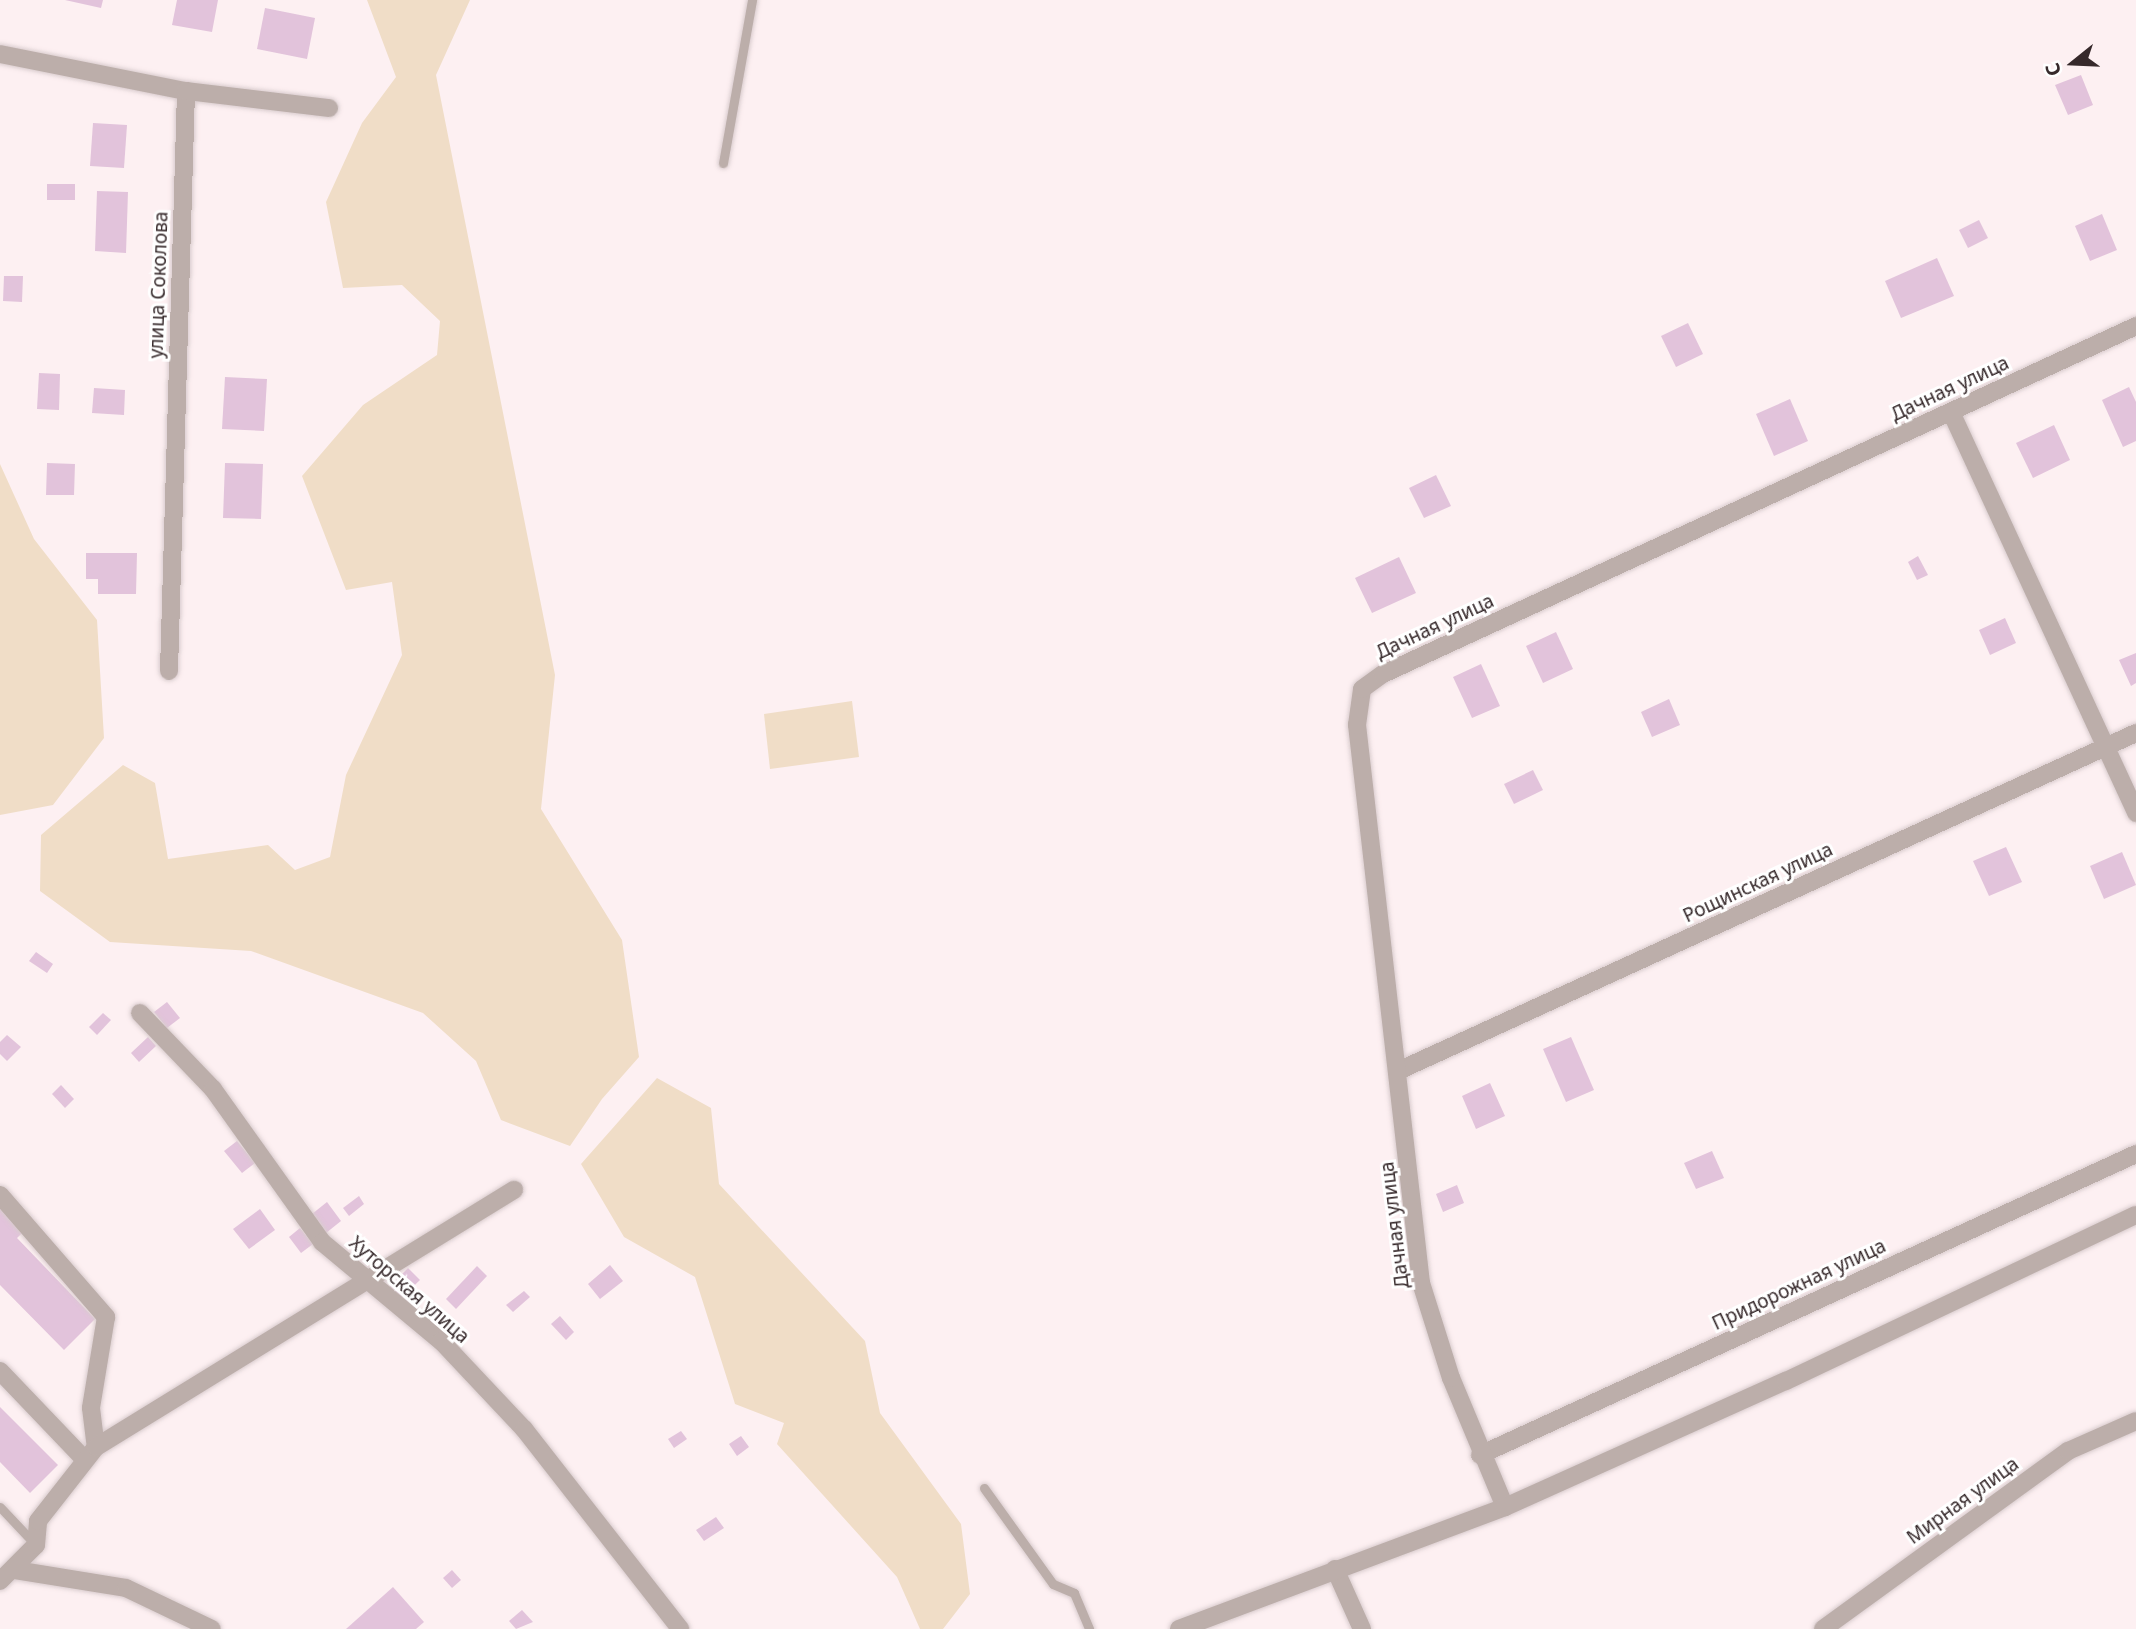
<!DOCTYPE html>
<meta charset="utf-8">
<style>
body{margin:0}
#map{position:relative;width:2136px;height:1629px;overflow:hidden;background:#fdf0f2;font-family:"Noto Sans",sans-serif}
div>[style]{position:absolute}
.green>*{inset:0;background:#f0ddc7}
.building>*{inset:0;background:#e2c3db}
.roads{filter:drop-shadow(0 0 2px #d9ccce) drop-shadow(0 0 2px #d9ccce)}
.lane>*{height:9px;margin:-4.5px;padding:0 4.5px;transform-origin:4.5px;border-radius:4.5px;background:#bcaeaa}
.street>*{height:18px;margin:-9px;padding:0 9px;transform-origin:9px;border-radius:9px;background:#bcaeaa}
span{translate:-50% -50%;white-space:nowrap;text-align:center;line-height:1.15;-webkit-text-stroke:6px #fff;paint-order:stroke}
.street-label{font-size:19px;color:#36292b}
.north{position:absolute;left:2038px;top:28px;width:70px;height:70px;-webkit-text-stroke:5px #fff;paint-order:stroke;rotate:252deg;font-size:19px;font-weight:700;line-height:28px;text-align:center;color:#36292b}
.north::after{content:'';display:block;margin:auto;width:24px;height:32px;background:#36292b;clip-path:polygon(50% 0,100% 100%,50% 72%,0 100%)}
</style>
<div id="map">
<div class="green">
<i style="clip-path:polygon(367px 0,470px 0,436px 75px,555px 675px,541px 809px,622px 940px,639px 1057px,602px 1099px,570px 1146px,501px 1120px,476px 1061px,423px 1013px,251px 951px,110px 942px,40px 891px,41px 835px,123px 765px,155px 783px,168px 859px,268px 845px,295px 870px,330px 857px,346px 775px,402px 655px,392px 582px,346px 590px,302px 476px,363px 405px,437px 355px,440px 321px,402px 285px,343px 288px,326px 202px,362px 123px,396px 77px)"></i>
<i style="clip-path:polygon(0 464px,34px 539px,97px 620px,104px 738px,53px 805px,0 815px)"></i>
<i style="clip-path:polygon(852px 701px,859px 757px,770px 769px,764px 714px)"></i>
<i style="clip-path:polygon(657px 1078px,711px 1108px,719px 1184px,865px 1341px,880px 1413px,961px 1524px,970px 1594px,943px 1629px,920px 1629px,897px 1577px,777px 1444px,784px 1423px,735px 1404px,695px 1277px,624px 1237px,581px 1164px)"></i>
</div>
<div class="building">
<i style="clip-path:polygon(65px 0,103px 0,101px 8px)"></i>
<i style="clip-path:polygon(177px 0,218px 0,212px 32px,172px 25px)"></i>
<i style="clip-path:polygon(265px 8px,315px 18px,307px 59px,257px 49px)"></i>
<i style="clip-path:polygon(2081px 75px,2093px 105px,2068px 115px,2055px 85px)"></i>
<i style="clip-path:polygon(93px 123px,127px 125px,124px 168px,90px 166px)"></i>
<i style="clip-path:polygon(47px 184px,75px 184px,75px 200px,47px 200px)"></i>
<i style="clip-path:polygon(97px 191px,128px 192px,126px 253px,95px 251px)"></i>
<i style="clip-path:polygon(2102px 214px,2117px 250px,2090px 261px,2075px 226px)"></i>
<i style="clip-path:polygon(1979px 220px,1988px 238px,1968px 248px,1959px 230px)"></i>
<i style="clip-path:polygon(1937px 258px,1954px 296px,1901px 318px,1885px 281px)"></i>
<i style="clip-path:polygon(4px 276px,23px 276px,22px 302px,3px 301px)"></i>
<i style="clip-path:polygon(1688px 323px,1703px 354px,1676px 367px,1661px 336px)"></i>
<i style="clip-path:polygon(39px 373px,60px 374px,59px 410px,37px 409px)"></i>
<i style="clip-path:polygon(225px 377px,267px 379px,264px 431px,222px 429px)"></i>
<i style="clip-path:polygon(2129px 387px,2136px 402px,2136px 441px,2123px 447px,2102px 400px)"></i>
<i style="clip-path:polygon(94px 388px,125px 390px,124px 415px,92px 413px)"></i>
<i style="clip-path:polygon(1790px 399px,1808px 441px,1774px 456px,1756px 414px)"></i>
<i style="clip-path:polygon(2054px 425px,2070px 460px,2033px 478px,2016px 443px)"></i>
<i style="clip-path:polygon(47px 463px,75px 464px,74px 495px,46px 495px)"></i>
<i style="clip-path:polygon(225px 463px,263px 464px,261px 519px,223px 518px)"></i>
<i style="clip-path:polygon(1436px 475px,1451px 506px,1424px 518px,1409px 488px)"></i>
<i style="clip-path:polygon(86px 553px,137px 553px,136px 594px,98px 594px,98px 579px,86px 579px)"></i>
<i style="clip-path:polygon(1918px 556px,1928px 575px,1917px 580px,1908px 562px)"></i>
<i style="clip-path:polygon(1399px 557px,1416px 593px,1372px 613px,1355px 578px)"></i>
<i style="clip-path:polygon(2005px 618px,2016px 643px,1990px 655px,1979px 630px)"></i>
<i style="clip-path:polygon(1556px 632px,1573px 669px,1543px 683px,1526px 646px)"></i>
<i style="clip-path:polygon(2136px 653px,2136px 683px,2131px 686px,2119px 660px)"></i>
<i style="clip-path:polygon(1481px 664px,1500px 706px,1472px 718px,1453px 677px)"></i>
<i style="clip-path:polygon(1669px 699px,1680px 725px,1652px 737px,1641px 712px)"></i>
<i style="clip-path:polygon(1533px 770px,1543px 790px,1514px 804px,1504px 784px)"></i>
<i style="clip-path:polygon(2006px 847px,2022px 882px,1989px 896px,1973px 861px)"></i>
<i style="clip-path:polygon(2122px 852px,2136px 885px,2104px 899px,2090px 866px)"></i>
<i style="clip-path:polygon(36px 952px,53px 964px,47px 973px,29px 961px)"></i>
<i style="clip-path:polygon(167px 1002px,180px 1018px,167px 1028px,154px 1012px)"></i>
<i style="clip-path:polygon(103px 1013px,111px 1020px,97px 1035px,89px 1027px)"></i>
<i style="clip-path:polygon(7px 1035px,21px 1047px,7px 1061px,0 1054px,0 1042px)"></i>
<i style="clip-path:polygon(148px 1037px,156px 1046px,139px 1062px,131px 1053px)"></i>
<i style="clip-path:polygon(1571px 1037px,1594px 1090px,1566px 1102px,1543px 1049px)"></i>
<i style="clip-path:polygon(1490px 1083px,1505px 1116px,1476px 1129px,1462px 1096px)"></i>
<i style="clip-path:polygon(61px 1085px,74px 1099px,65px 1108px,52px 1094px)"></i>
<i style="clip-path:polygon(237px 1141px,255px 1163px,242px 1173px,224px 1151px)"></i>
<i style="clip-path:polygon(1712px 1151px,1724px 1178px,1696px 1189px,1684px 1163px)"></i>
<i style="clip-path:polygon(1457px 1185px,1464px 1203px,1443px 1212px,1436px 1194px)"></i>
<i style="clip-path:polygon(359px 1196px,364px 1204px,349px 1216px,343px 1208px)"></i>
<i style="clip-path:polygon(0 1201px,26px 1229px,17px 1238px,95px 1319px,64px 1350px,0 1285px)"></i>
<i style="clip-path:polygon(327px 1202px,341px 1221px,326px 1233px,312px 1214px)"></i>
<i style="clip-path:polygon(260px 1209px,275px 1230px,249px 1249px,233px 1229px)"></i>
<i style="clip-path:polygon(300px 1228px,313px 1244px,301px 1253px,289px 1237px)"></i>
<i style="clip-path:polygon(610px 1265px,623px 1281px,600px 1299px,588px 1284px)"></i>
<i style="clip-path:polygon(477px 1266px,487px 1276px,456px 1309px,446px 1299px)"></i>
<i style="clip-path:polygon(408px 1268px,420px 1280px,399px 1300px,388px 1288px)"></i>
<i style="clip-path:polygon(524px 1291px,530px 1297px,513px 1312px,506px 1305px)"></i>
<i style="clip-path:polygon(560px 1316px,574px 1332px,566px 1340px,551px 1324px)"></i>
<i style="clip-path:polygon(0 1407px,58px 1465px,30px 1493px,0 1462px)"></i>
<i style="clip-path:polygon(681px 1431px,687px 1439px,674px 1448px,668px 1439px)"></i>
<i style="clip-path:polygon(741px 1436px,749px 1447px,737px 1456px,729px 1444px)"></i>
<i style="clip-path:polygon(716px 1517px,724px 1528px,704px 1541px,696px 1530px)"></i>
<i style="clip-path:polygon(452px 1570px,461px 1580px,452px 1588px,443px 1578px)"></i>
<i style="clip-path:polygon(393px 1587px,424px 1622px,416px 1629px,346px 1629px)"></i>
<i style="clip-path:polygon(522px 1610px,533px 1622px,516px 1629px,509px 1621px)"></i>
</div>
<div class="roads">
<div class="lane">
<i style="left:723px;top:163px;width:166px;rotate:-79.9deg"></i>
<i style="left:984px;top:1488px;width:118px;rotate:54.3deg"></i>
<i style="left:1053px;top:1584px;width:23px;rotate:23deg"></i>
<i style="left:1074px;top:1593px;width:39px;rotate:67deg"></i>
<i style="left:0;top:1507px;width:51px;rotate:46.6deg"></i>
</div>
<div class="street">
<i style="left:0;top:54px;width:190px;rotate:11.3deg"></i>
<i style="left:186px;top:91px;width:580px;rotate:91.68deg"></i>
<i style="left:186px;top:91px;width:144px;rotate:6.8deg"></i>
<i style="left:1951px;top:412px;width:442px;rotate:65.2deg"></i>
<i style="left:140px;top:1013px;width:105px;rotate:46.2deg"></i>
<i style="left:213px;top:1089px;width:188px;rotate:54.5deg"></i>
<i style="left:322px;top:1242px;width:155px;rotate:39.8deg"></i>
<i style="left:441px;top:1341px;width:121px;rotate:46.7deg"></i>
<i style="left:524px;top:1429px;width:254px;rotate:52deg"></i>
<i style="left:1398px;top:1071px;width:812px;rotate:-24.61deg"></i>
<i style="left:0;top:1195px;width:162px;rotate:49deg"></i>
<i style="left:106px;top:1317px;width:92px;rotate:99.4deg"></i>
<i style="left:91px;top:1408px;width:39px;rotate:83deg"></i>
<i style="left:0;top:1371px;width:120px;rotate:46.3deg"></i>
<i style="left:1480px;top:1455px;width:722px;rotate:-24.65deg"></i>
<i style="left:1505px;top:1507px;width:140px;rotate:-112.7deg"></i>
<i style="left:1451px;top:1378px;width:100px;rotate:-107.5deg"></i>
<i style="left:1421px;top:1283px;width:562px;rotate:-96.54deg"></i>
<i style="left:1357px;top:725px;width:36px;rotate:-82deg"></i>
<i style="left:1362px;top:689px;width:26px;rotate:-36deg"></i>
<i style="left:1383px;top:674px;width:830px;rotate:-24.8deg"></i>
<i style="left:1335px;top:1569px;width:66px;rotate:65.8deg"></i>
<i style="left:15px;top:1570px;width:112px;rotate:9.2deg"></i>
<i style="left:126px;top:1588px;width:95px;rotate:25.5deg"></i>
<i style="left:0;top:1581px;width:51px;rotate:-45deg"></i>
<i style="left:36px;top:1545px;width:24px;rotate:-85deg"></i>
<i style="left:38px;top:1521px;width:94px;rotate:-51.9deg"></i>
<i style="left:96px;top:1447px;width:491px;rotate:-31.6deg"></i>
<i style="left:1179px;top:1629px;width:348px;rotate:-20.5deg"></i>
<i style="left:1505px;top:1507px;width:308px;rotate:-24.2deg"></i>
<i style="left:1786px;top:1381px;width:387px;rotate:-25.4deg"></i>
<i style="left:1823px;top:1629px;width:303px;rotate:-36deg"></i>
<i style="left:2068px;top:1451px;width:74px;rotate:-23.8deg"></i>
</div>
</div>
<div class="street-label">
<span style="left:159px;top:285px;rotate:-88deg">улица Соколова</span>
<span style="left:1950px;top:389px;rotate:-25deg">Дачная улица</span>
<span style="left:1435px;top:627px;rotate:-25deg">Дачная улица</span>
<span style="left:1758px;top:883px;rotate:-25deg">Рощинская улица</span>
<span style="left:1395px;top:1225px;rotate:-97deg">Дачная улица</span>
<span style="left:1799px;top:1285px;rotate:-25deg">Придорожная улица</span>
<span style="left:409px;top:1290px;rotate:41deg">Хуторская улица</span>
<span style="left:1963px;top:1501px;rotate:-36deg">Мирная улица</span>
</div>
<div class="north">С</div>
</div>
